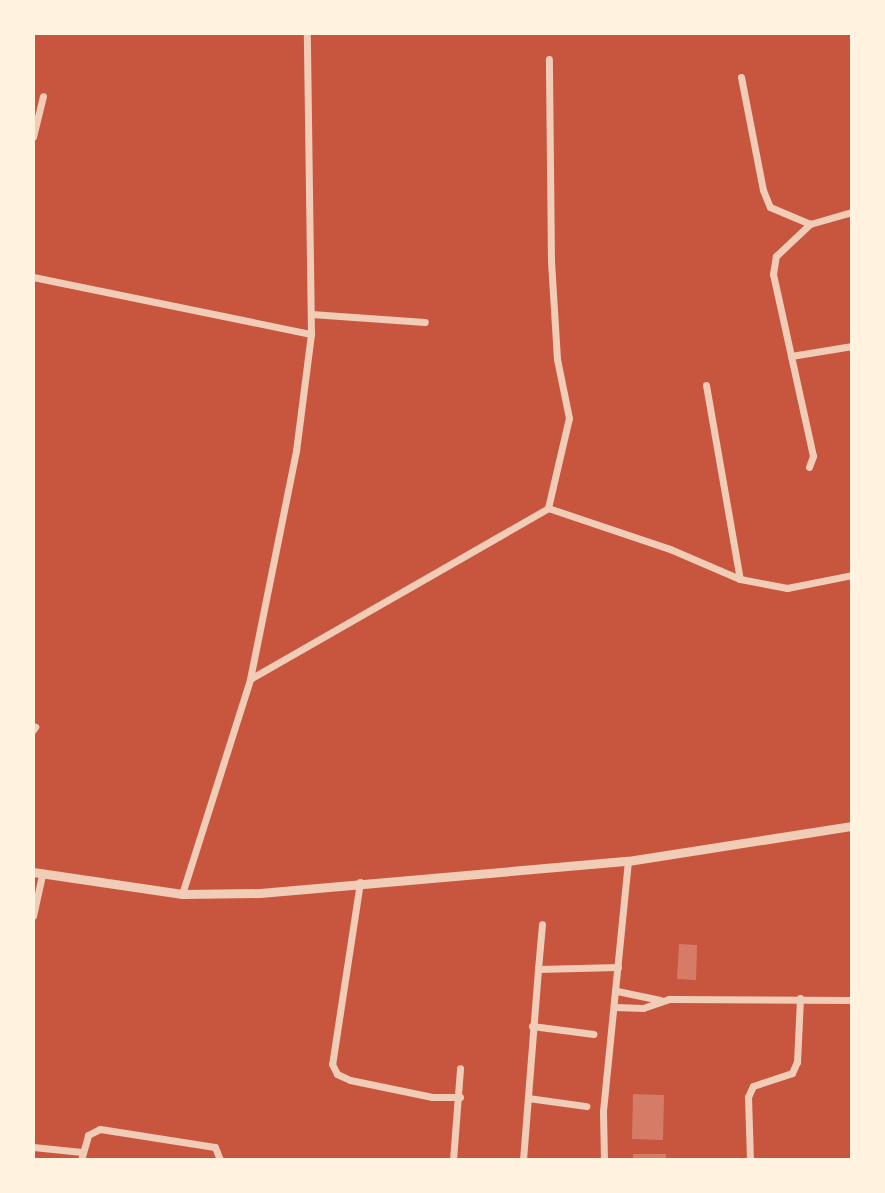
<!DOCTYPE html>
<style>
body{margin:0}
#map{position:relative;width:885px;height:1193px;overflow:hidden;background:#c8553d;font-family:"Libre Baskerville",serif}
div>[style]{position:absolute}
.building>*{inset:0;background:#d67c66}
.minor>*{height:7px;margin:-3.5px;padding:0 3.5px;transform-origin:3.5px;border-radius:3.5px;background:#f1ccb7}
.tertiary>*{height:9px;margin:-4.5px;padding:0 4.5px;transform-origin:4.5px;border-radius:4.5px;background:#f1ccb7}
span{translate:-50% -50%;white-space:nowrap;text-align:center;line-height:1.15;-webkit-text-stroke:5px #fff3e0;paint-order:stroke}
.frame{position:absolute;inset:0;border:35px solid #fff3e0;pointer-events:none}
</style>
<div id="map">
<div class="building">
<i style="clip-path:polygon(679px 944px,697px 945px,696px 980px,677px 979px)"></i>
<i style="clip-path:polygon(633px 1094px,664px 1095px,663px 1140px,632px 1139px)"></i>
<i style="clip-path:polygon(633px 1154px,666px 1154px,666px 1160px,633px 1160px)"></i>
</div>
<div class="minor">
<i style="left:741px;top:77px;width:115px;rotate:79deg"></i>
<i style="left:763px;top:190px;width:18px;rotate:68deg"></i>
<i style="left:770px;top:207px;width:43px;rotate:23deg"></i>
<i style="left:33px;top:137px;width:42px;rotate:-76.3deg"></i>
<i style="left:33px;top:277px;width:284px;rotate:11.6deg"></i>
<i style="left:311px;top:314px;width:114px;rotate:4deg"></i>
<i style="left:791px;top:356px;width:62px;rotate:-9.3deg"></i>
<i style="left:706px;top:385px;width:197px;rotate:80.1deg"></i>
<i style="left:809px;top:467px;width:12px;rotate:-70deg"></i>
<i style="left:813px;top:456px;width:186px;rotate:-102.4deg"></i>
<i style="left:773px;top:274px;width:18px;rotate:-81deg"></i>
<i style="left:776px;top:256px;width:47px;rotate:-43.3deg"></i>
<i style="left:810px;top:224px;width:44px;rotate:-15.9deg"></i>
<i style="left:548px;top:508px;width:129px;rotate:18.6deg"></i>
<i style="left:670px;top:549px;width:76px;rotate:23.2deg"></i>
<i style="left:740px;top:579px;width:48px;rotate:10.8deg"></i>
<i style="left:787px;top:588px;width:66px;rotate:-11.3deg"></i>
<i style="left:250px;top:679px;width:344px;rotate:-29.8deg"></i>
<i style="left:548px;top:508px;width:92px;rotate:-76.9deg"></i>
<i style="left:569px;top:418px;width:60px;rotate:-101.5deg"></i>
<i style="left:557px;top:359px;width:98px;rotate:-93.5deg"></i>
<i style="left:551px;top:261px;width:202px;rotate:-90.6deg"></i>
<i style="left:33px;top:730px;width:4px;rotate:-56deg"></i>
<i style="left:360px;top:882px;width:184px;rotate:98.7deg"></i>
<i style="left:332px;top:1064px;width:11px;rotate:63deg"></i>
<i style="left:337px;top:1074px;width:14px;rotate:25deg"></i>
<i style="left:350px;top:1080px;width:84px;rotate:11.7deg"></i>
<i style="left:432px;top:1097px;width:28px"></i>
<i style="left:182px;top:894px;width:225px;rotate:-72.4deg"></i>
<i style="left:250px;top:679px;width:233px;rotate:-78.6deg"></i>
<i style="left:296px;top:451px;width:118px;rotate:-82.7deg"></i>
<i style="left:311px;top:334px;width:301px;rotate:-90.8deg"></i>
<i style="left:33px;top:916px;width:42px;rotate:-77.6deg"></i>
<i style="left:538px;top:969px;width:45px;rotate:-84.9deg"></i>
<i style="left:617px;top:991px;width:44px;rotate:11.8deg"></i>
<i style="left:615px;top:1007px;width:28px;rotate:2deg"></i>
<i style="left:643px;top:1008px;width:28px;rotate:-19deg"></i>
<i style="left:669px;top:999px;width:183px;rotate:0.3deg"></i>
<i style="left:532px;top:1026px;width:62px;rotate:7.5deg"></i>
<i style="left:528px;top:1098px;width:59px;rotate:7.9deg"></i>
<i style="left:33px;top:1147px;width:49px;rotate:5.8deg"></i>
<i style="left:81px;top:1160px;width:26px;rotate:-74deg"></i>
<i style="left:88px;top:1135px;width:13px;rotate:-27deg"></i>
<i style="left:100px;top:1129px;width:116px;rotate:8.9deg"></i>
<i style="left:215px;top:1147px;width:14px;rotate:69deg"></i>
<i style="left:453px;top:1160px;width:92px;rotate:-85.6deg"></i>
<i style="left:523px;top:1160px;width:192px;rotate:-85.5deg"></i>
<i style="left:538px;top:969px;width:80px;rotate:-1.4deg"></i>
<i style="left:604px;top:1160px;width:49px;rotate:-91.2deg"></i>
<i style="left:603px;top:1111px;width:251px;rotate:-84.3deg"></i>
<i style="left:750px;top:1160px;width:63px;rotate:-91.8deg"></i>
<i style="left:748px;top:1097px;width:12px;rotate:-66deg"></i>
<i style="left:753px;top:1086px;width:41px;rotate:-18.4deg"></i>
<i style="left:792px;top:1073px;width:12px;rotate:-66deg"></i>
<i style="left:797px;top:1062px;width:64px;rotate:-87.3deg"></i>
</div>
<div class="tertiary">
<i style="left:33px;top:872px;width:151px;rotate:8.4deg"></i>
<i style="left:182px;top:894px;width:78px;rotate:-0.7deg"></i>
<i style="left:260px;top:893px;width:369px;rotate:-5deg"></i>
<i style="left:628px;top:861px;width:227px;rotate:-8.9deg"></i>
</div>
<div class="frame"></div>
</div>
